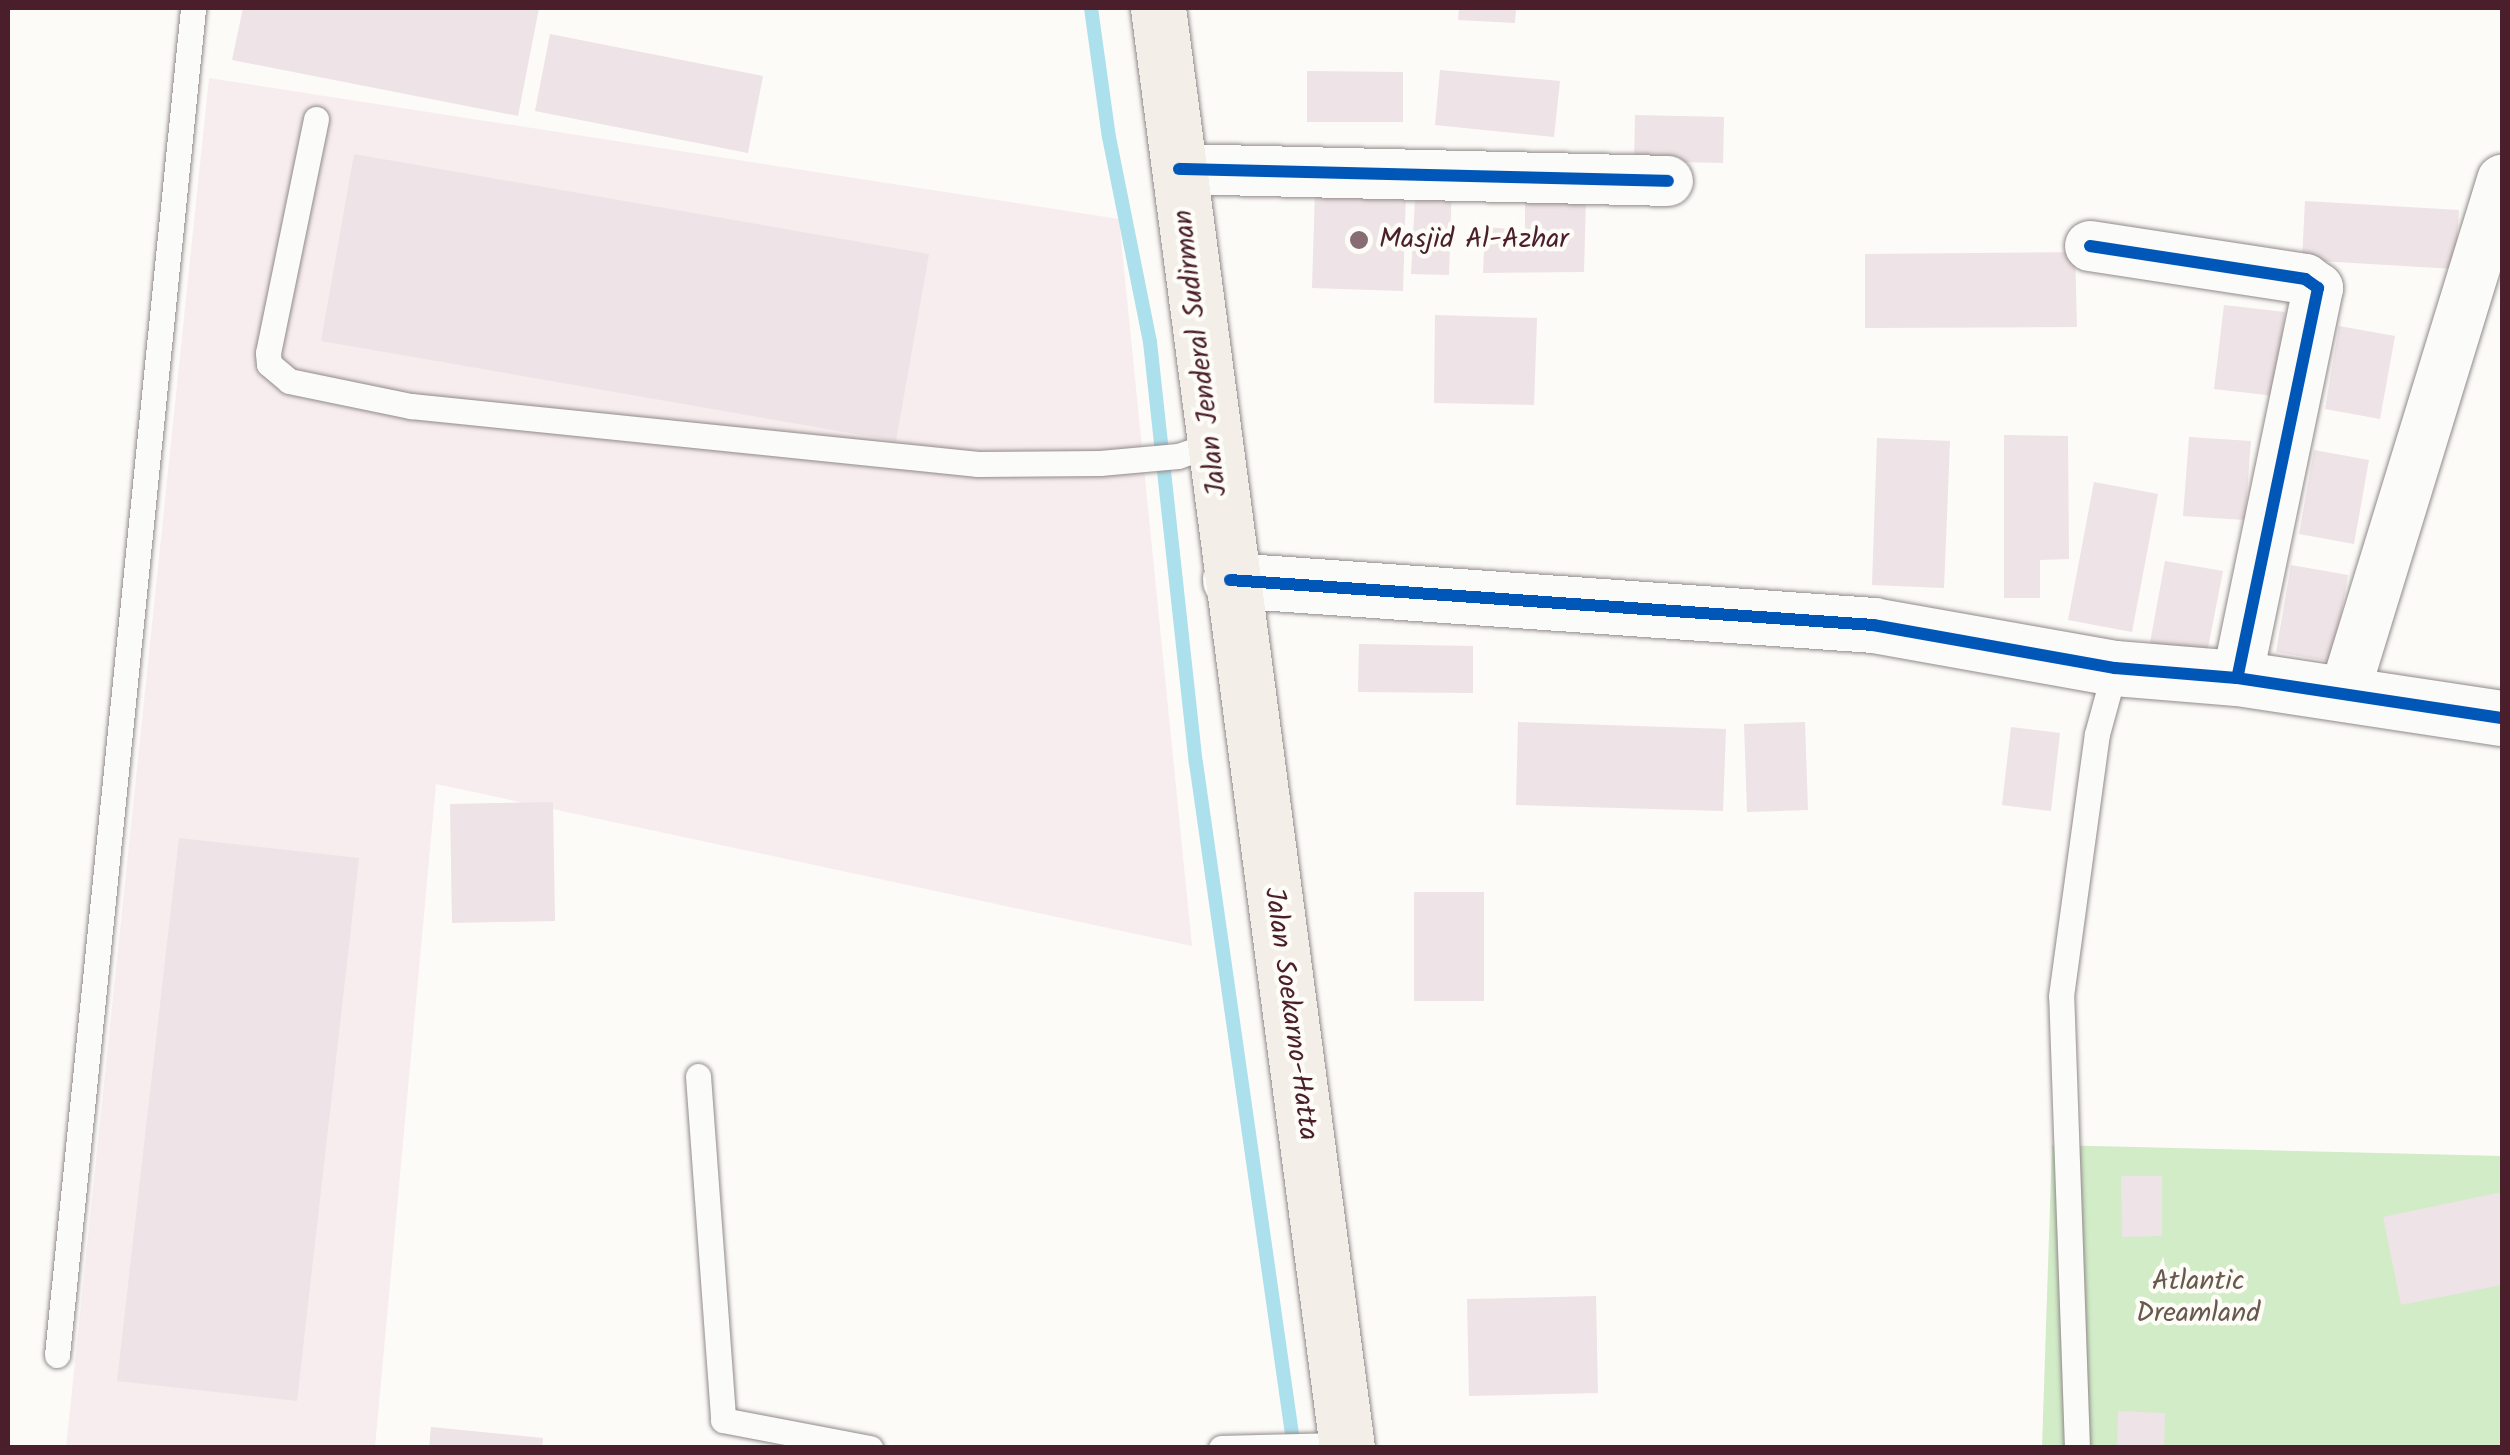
<!DOCTYPE html>
<style>
body{margin:0}
#map{position:relative;width:2510px;height:1455px;overflow:hidden;background:#fcfbf8;font-family:Kalam,sans-serif}
div>[style]{position:absolute}
.built>*{inset:0;background:#f7edee}
.green>*{inset:0;background:#d1ecc7}
.stream>*{height:14px;margin:-7px;padding:0 7px;transform-origin:7px;border-radius:7px;background:#abe0ec}
.building>*{inset:0;background:#eee3e6}
.roads{filter:drop-shadow(0 0 2px #928a8b) drop-shadow(0 0 2px #928a8b)}
.lane>*{height:25px;margin:-12.5px;padding:0 12.5px;transform-origin:12.5px;border-radius:12.5px;background:#fbfbf9}
.street>*{height:50px;margin:-25px;padding:0 25px;transform-origin:25px;border-radius:25px;background:#fbfbf9}
.secondary>*{height:55px;margin:-27.5px;padding:0 27.5px;transform-origin:27.5px;border-radius:27.5px;background:#fbfbf9}
.primary>*{height:55px;margin:-27.5px;padding:0 27.5px;transform-origin:27.5px;border-radius:27.5px;background:#f3eee8}
.cycleway>*{height:12px;margin:-6px;padding:0 6px;transform-origin:6px;border-radius:6px;background:#0057b8}
.dots>*{width:28px;height:28px;translate:-50% -50%;box-sizing:border-box;border:5px solid #fdfcf7;border-radius:50%}
span{translate:-50% -50%;white-space:nowrap;text-align:center;line-height:1.15;-webkit-text-stroke:9px #fdfcf7;paint-order:stroke}
.poi-label{font-size:28px;color:#4a1f2b}
.left{translate:0 -50%;text-align:left}
.street-label{font-size:28px;color:#4a1f2b}
.park-label{font-size:28px;color:#68594e}
.frame{position:absolute;inset:0;border:10px solid #4a1f2b;pointer-events:none}
</style>
<div id="map">
<div class="built">
<i style="clip-path:polygon(209px 78px,1119px 219px,1192px 946px,436px 784px,375px 1447px,66px 1448px)"></i>
</div>
<div class="green">
<i style="clip-path:polygon(2052px 1145px,2502px 1156px,2502px 1447px,2042px 1448px)"></i>
</div>
<div class="stream">
<i style="left:1091px;top:8px;width:130px;rotate:82.1deg"></i>
<i style="left:1109px;top:137px;width:209px;rotate:78.7deg"></i>
<i style="left:1150px;top:342px;width:424px;rotate:83.8deg"></i>
<i style="left:1196px;top:763px;width:692px;rotate:81.86deg"></i>
</div>
<div class="building">
<i style="clip-path:polygon(243px 8px,539px 8px,518px 116px,232px 60px)"></i>
<i style="clip-path:polygon(1459px 8px,1516px 8px,1515px 23px,1458px 20px)"></i>
<i style="clip-path:polygon(550px 34px,763px 76px,748px 153px,535px 111px)"></i>
<i style="clip-path:polygon(1440px 70px,1560px 81px,1554px 137px,1435px 125px)"></i>
<i style="clip-path:polygon(1307px 71px,1403px 72px,1403px 122px,1307px 122px)"></i>
<i style="clip-path:polygon(1635px 115px,1724px 117px,1723px 163px,1634px 161px)"></i>
<i style="clip-path:polygon(354px 154px,929px 254px,896px 441px,321px 341px)"></i>
<i style="clip-path:polygon(1416px 181px,1452px 183px,1449px 275px,1411px 274px)"></i>
<i style="clip-path:polygon(1315px 189px,1406px 192px,1403px 291px,1312px 288px)"></i>
<i style="clip-path:polygon(1525px 198px,1586px 198px,1584px 272px,1483px 273px,1485px 227px,1525px 230px)"></i>
<i style="clip-path:polygon(2305px 201px,2459px 210px,2455px 269px,2302px 260px)"></i>
<i style="clip-path:polygon(2075px 252px,2077px 327px,1865px 328px,1865px 254px)"></i>
<i style="clip-path:polygon(2224px 305px,2285px 312px,2275px 396px,2214px 389px)"></i>
<i style="clip-path:polygon(1435px 315px,1537px 318px,1534px 405px,1434px 403px)"></i>
<i style="clip-path:polygon(2339px 326px,2395px 336px,2380px 419px,2325px 409px)"></i>
<i style="clip-path:polygon(2004px 435px,2068px 436px,2069px 559px,2040px 560px,2040px 598px,2004px 598px)"></i>
<i style="clip-path:polygon(2189px 437px,2251px 441px,2245px 520px,2183px 516px)"></i>
<i style="clip-path:polygon(1877px 438px,1950px 441px,1944px 588px,1872px 585px)"></i>
<i style="clip-path:polygon(2314px 450px,2369px 460px,2354px 544px,2299px 534px)"></i>
<i style="clip-path:polygon(2094px 482px,2158px 494px,2132px 632px,2068px 620px)"></i>
<i style="clip-path:polygon(2165px 561px,2223px 571px,2207px 653px,2150px 643px)"></i>
<i style="clip-path:polygon(2291px 565px,2348px 575px,2333px 662px,2276px 652px)"></i>
<i style="clip-path:polygon(1359px 644px,1473px 646px,1473px 693px,1358px 692px)"></i>
<i style="clip-path:polygon(1518px 722px,1726px 729px,1723px 811px,1516px 805px)"></i>
<i style="clip-path:polygon(1805px 722px,1808px 810px,1747px 812px,1744px 724px)"></i>
<i style="clip-path:polygon(2011px 727px,2060px 733px,2051px 811px,2002px 805px)"></i>
<i style="clip-path:polygon(553px 802px,555px 921px,452px 923px,450px 804px)"></i>
<i style="clip-path:polygon(179px 838px,359px 858px,297px 1401px,117px 1381px)"></i>
<i style="clip-path:polygon(1414px 892px,1484px 892px,1484px 1001px,1414px 1001px)"></i>
<i style="clip-path:polygon(2121px 1176px,2162px 1176px,2162px 1236px,2122px 1237px)"></i>
<i style="clip-path:polygon(2502px 1192px,2502px 1285px,2401px 1305px,2383px 1217px)"></i>
<i style="clip-path:polygon(1596px 1296px,1598px 1393px,1469px 1396px,1467px 1299px)"></i>
<i style="clip-path:polygon(2118px 1411px,2165px 1413px,2164px 1448px,2117px 1448px)"></i>
<i style="clip-path:polygon(431px 1427px,543px 1438px,542px 1448px,429px 1448px)"></i>
</div>
<div class="roads">
<div class="lane">
<i style="left:316px;top:119px;width:239px;rotate:101.6deg"></i>
<i style="left:268px;top:353px;width:11px;rotate:85deg"></i>
<i style="left:269px;top:364px;width:26px;rotate:40deg"></i>
<i style="left:289px;top:381px;width:125px;rotate:11.6deg"></i>
<i style="left:411px;top:406px;width:570px;rotate:5.84deg"></i>
<i style="left:978px;top:464px;width:122px;rotate:-0.5deg"></i>
<i style="left:1100px;top:463px;width:78px;rotate:-5.1deg"></i>
<i style="left:1178px;top:456px;width:37px;rotate:-19deg"></i>
<i style="left:698px;top:1076px;width:345px;rotate:85.8deg"></i>
<i style="left:723px;top:1420px;width:150px;rotate:10.8deg"></i>
<i style="left:57px;top:1355px;width:1354px;rotate:-84.23deg"></i>
<i style="left:1221px;top:1448px;width:126px;rotate:-1.4deg"></i>
<i style="left:2077px;top:1448px;width:452px;rotate:-92deg"></i>
<i style="left:2061px;top:996px;width:264px;rotate:-82.2deg"></i>
<i style="left:2097px;top:734px;width:68px;rotate:-74.7deg"></i>
</div>
<div class="street">
<i style="left:1179px;top:169px;width:489px;rotate:1.4deg"></i>
<i style="left:2090px;top:246px;width:218px;rotate:8.7deg"></i>
<i style="left:2305px;top:279px;width:16px;rotate:35deg"></i>
<i style="left:2318px;top:288px;width:398px;rotate:101.7deg"></i>
<i style="left:2344px;top:694px;width:538px;rotate:-72.91deg"></i>
</div>
<div class="secondary">
<i style="left:1230px;top:580px;width:645px;rotate:4deg"></i>
<i style="left:1873px;top:625px;width:246px;rotate:10.1deg"></i>
<i style="left:2115px;top:668px;width:122px;rotate:4.7deg"></i>
<i style="left:2237px;top:678px;width:268px;rotate:8.6deg"></i>
</div>
<div class="primary">
<i style="left:1158px;top:8px;width:1452px;rotate:82.52deg"></i>
</div>
</div>
<div class="cycleway">
<i style="left:1179px;top:169px;width:489px;rotate:1.4deg"></i>
<i style="left:2090px;top:246px;width:218px;rotate:8.7deg"></i>
<i style="left:2305px;top:279px;width:16px;rotate:35deg"></i>
<i style="left:2318px;top:288px;width:398px;rotate:101.7deg"></i>
<i style="left:1230px;top:580px;width:645px;rotate:4deg"></i>
<i style="left:1873px;top:625px;width:246px;rotate:10.1deg"></i>
<i style="left:2115px;top:668px;width:122px;rotate:4.7deg"></i>
<i style="left:2237px;top:678px;width:268px;rotate:8.6deg"></i>
</div>
<div class="dots">
<i style="left:1359px;top:240px;background:#886c73"></i>
</div>
<div class="poi-label">
<span class="left" style="left:1379px;top:240px">Masjid Al-Azhar</span>
</div>
<div class="street-label">
<span style="left:1201px;top:353px;rotate:-97deg">Jalan Jenderal Sudirman</span>
<span style="left:1290px;top:1014px;rotate:82deg">Jalan Soekarno-Hatta</span>
</div>
<div class="park-label">
<span style="left:2198px;top:1298px">Atlantic<br>Dreamland</span>
</div>
<div class="frame"></div>
</div>
